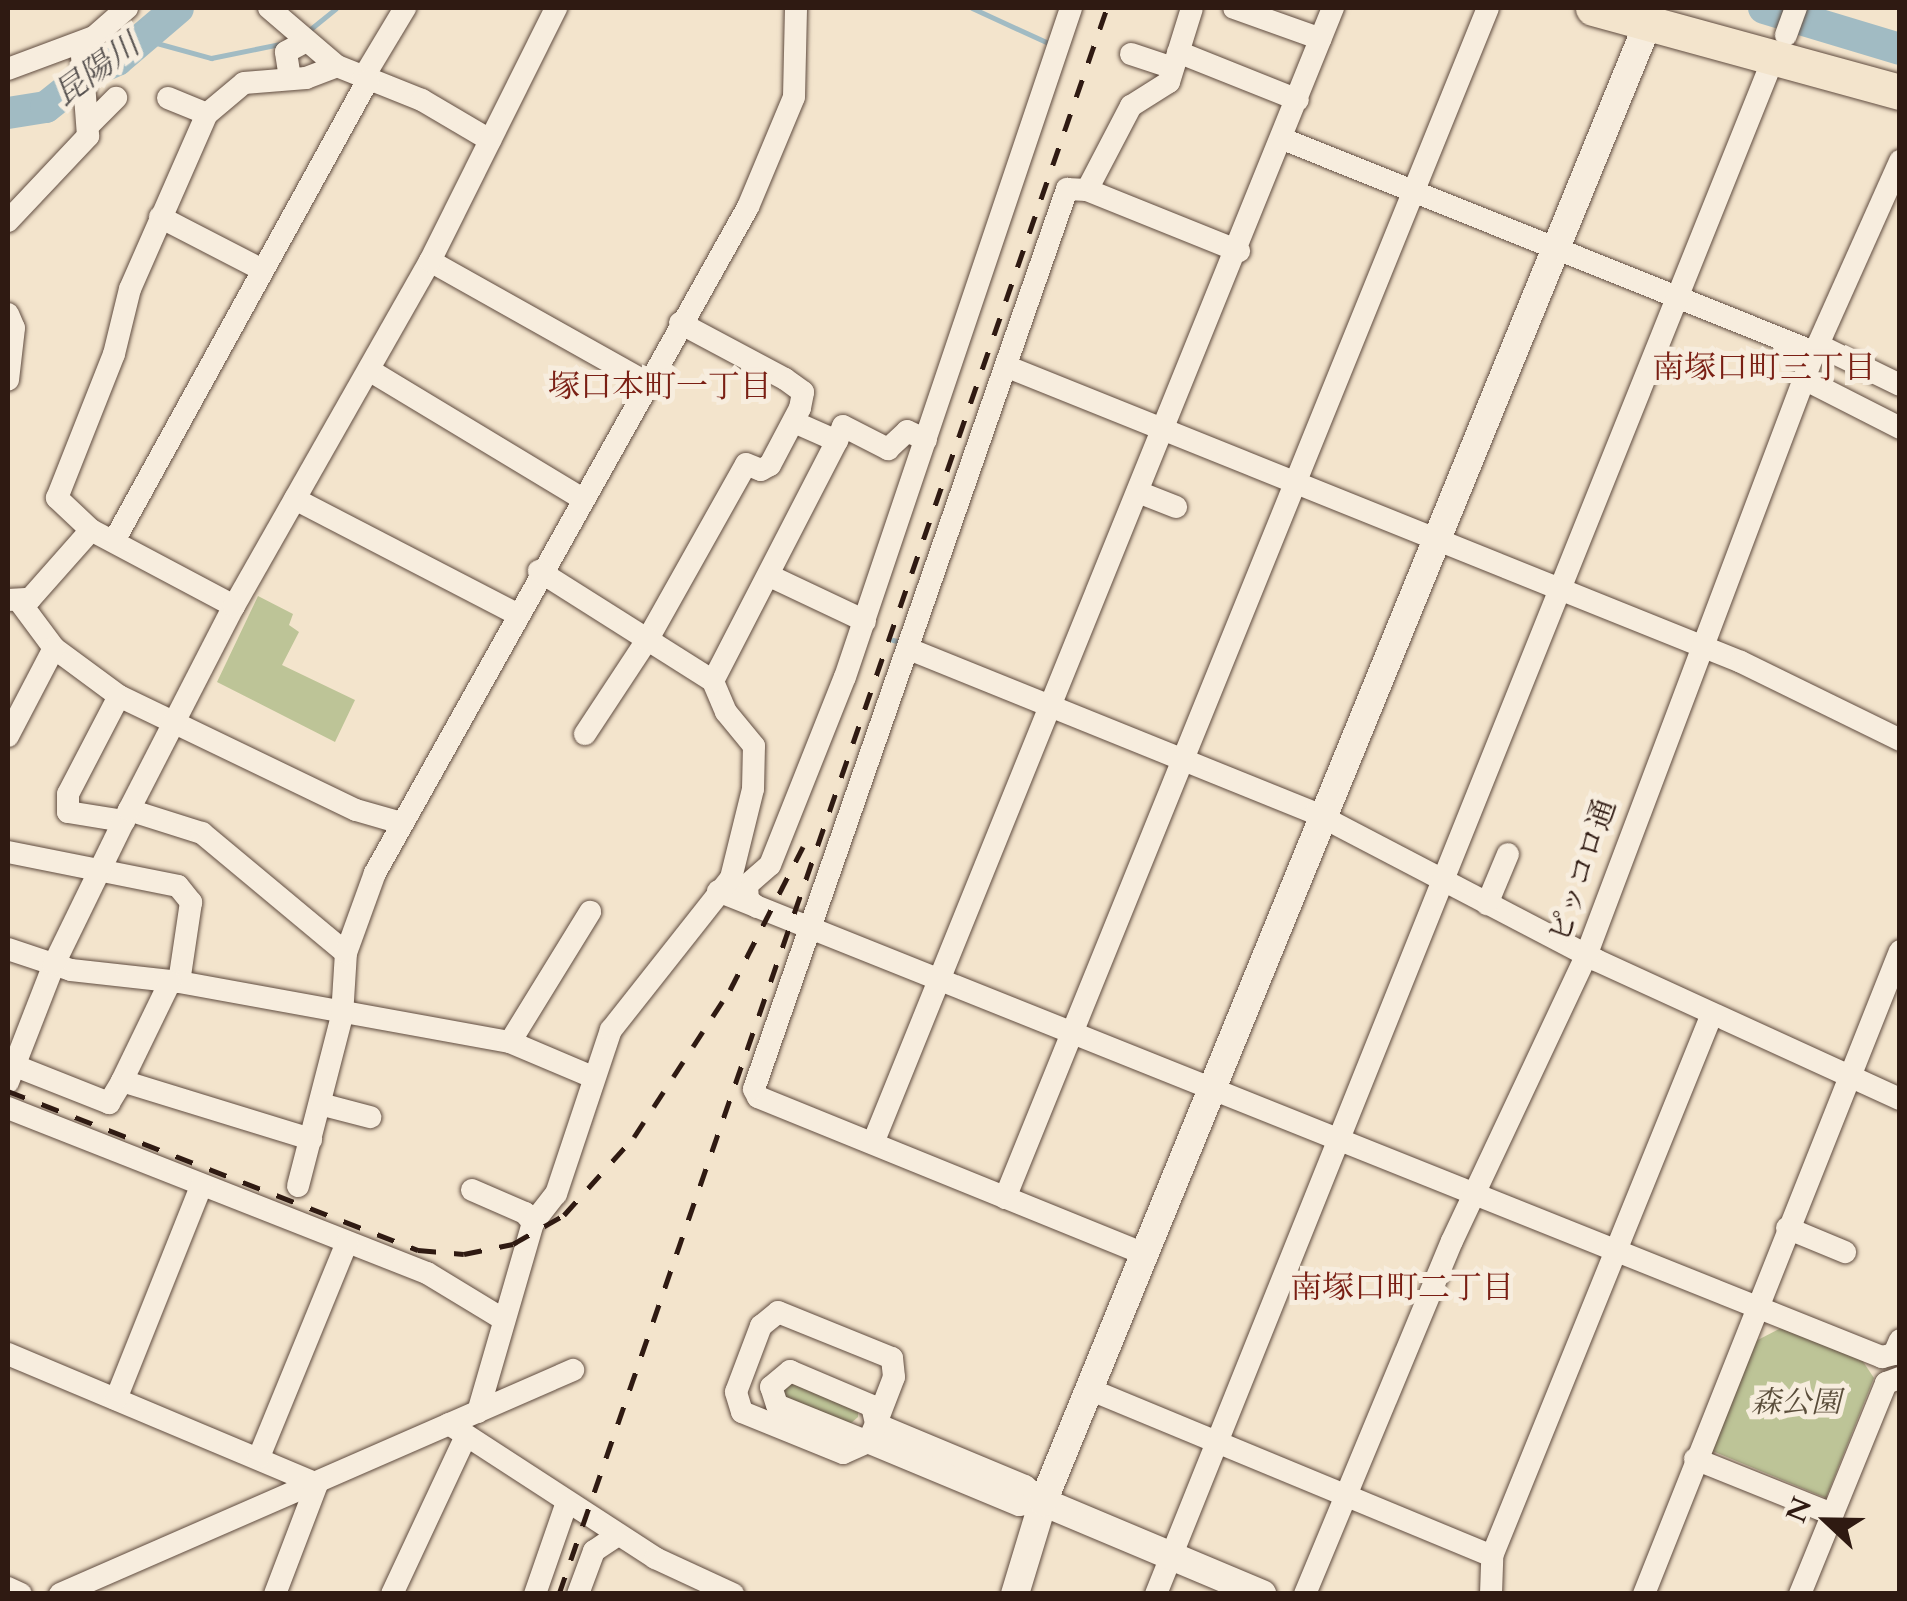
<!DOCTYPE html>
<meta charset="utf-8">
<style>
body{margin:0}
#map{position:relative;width:1907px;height:1601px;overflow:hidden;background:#f3e4cc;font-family:Cardo,"Noto Serif JP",serif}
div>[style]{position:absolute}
.green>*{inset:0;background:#bdc497}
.stream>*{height:5px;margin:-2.5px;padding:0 2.5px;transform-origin:2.5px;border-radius:2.5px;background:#a1bbc3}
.river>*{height:32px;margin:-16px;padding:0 16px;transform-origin:16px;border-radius:16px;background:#a1bbc3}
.roads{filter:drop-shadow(0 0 2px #604c40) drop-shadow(0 0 2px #604c40)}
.minor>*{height:22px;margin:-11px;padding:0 11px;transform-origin:11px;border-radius:11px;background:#f7edde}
.tertiary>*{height:28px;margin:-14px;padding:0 14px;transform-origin:14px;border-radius:14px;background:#f7edde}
.primary>*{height:35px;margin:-17.5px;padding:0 17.5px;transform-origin:17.5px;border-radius:17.5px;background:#f3e4cc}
.rail>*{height:5px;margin-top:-2.5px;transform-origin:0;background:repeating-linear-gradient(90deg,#2f1a12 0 18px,transparent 0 36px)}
span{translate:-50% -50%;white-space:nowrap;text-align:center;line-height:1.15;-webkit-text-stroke:10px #f7edde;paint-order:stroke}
.street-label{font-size:30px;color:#2f1a12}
.park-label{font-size:30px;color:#5a4d3a;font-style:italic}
.water-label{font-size:32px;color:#575250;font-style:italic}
.neighbourhood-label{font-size:32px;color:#7a1f14}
.frame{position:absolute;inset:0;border:10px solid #2f1a12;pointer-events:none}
.north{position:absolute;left:1777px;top:1471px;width:100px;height:100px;-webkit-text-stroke:8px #f7edde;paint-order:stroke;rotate:292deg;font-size:28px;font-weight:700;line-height:40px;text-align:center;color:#2f1a12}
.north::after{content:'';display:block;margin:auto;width:35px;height:45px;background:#2f1a12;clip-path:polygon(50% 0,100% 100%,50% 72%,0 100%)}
</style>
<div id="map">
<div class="green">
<i style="clip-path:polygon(258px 596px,293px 614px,289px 625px,299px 632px,282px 665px,355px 700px,335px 742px,217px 682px)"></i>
<i style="clip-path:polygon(1781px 1328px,1862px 1360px,1874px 1378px,1826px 1498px,1710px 1450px,1752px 1343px)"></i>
<i style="clip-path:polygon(789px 1382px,858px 1411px,858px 1417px,850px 1424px,787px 1400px,782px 1388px)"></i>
</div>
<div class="stream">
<i style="left:972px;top:8px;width:84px;rotate:24.7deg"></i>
<i style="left:308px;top:31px;width:36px;rotate:-39deg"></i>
<i style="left:142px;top:39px;width:72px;rotate:15.4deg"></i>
<i style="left:211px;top:58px;width:76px;rotate:-11.5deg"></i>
<i style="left:893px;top:640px;width:4px;rotate:14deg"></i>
</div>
<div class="river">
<i style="left:1764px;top:8px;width:142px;rotate:16.8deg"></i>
<i style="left:8px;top:113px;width:38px;rotate:-9deg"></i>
<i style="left:46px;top:107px;width:56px;rotate:-38.5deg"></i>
<i style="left:90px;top:72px;width:30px;rotate:-24deg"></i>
<i style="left:117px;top:60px;width:80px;rotate:-40.4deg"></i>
</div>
<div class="roads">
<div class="minor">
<i style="left:269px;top:8px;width:89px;rotate:40.5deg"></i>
<i style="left:337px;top:66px;width:92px;rotate:21.8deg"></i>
<i style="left:422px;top:100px;width:79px;rotate:30.5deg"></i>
<i style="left:1234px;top:8px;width:92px;rotate:19.6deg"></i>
<i style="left:1786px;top:35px;width:29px;rotate:-70deg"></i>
<i style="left:1178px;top:52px;width:129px;rotate:21.8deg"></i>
<i style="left:1131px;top:54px;width:44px;rotate:18.4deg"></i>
<i style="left:8px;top:69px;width:92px;rotate:-20.4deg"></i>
<i style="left:94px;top:37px;width:44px;rotate:-41.3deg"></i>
<i style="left:290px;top:78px;width:26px;rotate:-99deg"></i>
<i style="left:286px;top:52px;width:21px;rotate:-28deg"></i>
<i style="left:363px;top:78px;width:82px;rotate:-59deg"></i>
<i style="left:168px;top:98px;width:42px;rotate:22.3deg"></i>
<i style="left:90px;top:124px;width:37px;rotate:-45deg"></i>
<i style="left:1283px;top:139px;width:572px;rotate:21.86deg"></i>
<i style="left:1087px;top:190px;width:95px;rotate:-62.4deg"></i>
<i style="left:1131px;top:106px;width:45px;rotate:-32.3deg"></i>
<i style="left:1169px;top:82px;width:77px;rotate:-72.7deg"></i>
<i style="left:160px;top:217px;width:111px;rotate:27.3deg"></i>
<i style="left:8px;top:221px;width:117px;rotate:-46.7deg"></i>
<i style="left:88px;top:136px;width:93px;rotate:-94.3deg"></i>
<i style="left:430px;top:261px;width:248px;rotate:29.3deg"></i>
<i style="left:8px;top:314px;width:15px;rotate:67deg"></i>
<i style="left:14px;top:328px;width:52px;rotate:96.6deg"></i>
<i style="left:1818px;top:345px;width:91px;rotate:26deg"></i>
<i style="left:1008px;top:367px;width:790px;rotate:21.92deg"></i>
<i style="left:1741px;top:662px;width:177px;rotate:26.1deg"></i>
<i style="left:369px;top:370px;width:248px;rotate:31.1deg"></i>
<i style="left:1804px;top:379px;width:108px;rotate:27deg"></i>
<i style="left:794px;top:422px;width:47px;rotate:23.8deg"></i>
<i style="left:837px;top:441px;width:16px;rotate:-68deg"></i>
<i style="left:843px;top:426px;width:51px;rotate:27.1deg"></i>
<i style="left:888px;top:449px;width:26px;rotate:-43deg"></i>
<i style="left:907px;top:431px;width:21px;rotate:25deg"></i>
<i style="left:1138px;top:492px;width:41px;rotate:21.5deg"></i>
<i style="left:295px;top:499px;width:248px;rotate:27.4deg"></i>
<i style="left:114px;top:541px;width:526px;rotate:-61.15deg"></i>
<i style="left:772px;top:577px;width:103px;rotate:25.3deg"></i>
<i style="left:8px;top:600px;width:22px;rotate:-3deg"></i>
<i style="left:30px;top:599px;width:92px;rotate:-48.5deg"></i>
<i style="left:19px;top:601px;width:59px;rotate:53.3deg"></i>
<i style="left:54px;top:648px;width:81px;rotate:36.4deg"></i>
<i style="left:119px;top:696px;width:263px;rotate:25.7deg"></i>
<i style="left:356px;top:810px;width:44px;rotate:15.9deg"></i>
<i style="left:234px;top:606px;width:162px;rotate:-152deg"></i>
<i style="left:91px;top:530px;width:47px;rotate:-136.7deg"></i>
<i style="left:57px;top:498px;width:155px;rotate:-68.4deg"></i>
<i style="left:114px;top:354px;width:67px;rotate:-76.2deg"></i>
<i style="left:130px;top:289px;width:191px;rotate:-66.3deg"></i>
<i style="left:207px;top:114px;width:48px;rotate:-40deg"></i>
<i style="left:244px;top:83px;width:62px;rotate:-4.6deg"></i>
<i style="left:306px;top:78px;width:33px;rotate:-21deg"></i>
<i style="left:909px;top:649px;width:438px;rotate:22deg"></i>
<i style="left:1315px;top:813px;width:317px;rotate:27.6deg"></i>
<i style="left:1596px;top:960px;width:334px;rotate:24.6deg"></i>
<i style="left:713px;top:681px;width:270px;rotate:-62.7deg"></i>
<i style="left:119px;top:696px;width:110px;rotate:117.5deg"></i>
<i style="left:68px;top:794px;width:18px;rotate:90deg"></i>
<i style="left:68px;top:812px;width:57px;rotate:9.1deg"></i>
<i style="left:585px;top:734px;width:116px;rotate:-56.6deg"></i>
<i style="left:649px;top:637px;width:198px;rotate:-60.7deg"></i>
<i style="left:746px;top:464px;width:16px;rotate:22deg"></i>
<i style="left:761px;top:470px;width:10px;rotate:-29deg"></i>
<i style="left:770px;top:465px;width:64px;rotate:-62.2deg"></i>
<i style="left:800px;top:408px;width:16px;rotate:-79deg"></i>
<i style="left:803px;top:392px;width:22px;rotate:-144deg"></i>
<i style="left:785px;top:379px;width:119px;rotate:-151.9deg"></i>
<i style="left:8px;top:736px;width:99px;rotate:-62.4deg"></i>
<i style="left:129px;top:810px;width:77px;rotate:17.5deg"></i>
<i style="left:202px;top:833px;width:187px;rotate:39.8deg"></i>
<i style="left:8px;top:852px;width:173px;rotate:11.3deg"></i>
<i style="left:178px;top:886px;width:21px;rotate:51deg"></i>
<i style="left:191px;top:902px;width:81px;rotate:98.5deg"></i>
<i style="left:718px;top:891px;width:1254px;rotate:21.82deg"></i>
<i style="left:1882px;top:1357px;width:12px;rotate:-14deg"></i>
<i style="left:1894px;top:1354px;width:15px;rotate:-67deg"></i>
<i style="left:1487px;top:904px;width:54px;rotate:-67.2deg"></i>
<i style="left:757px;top:907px;width:11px;rotate:-142deg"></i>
<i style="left:748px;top:900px;width:15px;rotate:-94deg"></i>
<i style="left:747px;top:885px;width:30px;rotate:-41deg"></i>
<i style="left:770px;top:865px;width:202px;rotate:-68.3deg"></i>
<i style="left:845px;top:677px;width:706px;rotate:-71.33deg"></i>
<i style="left:8px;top:949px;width:66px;rotate:18.4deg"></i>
<i style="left:71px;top:970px;width:109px;rotate:6.3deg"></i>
<i style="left:179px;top:982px;width:336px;rotate:10.3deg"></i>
<i style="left:510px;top:1042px;width:90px;rotate:22.9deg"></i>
<i style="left:170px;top:982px;width:110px;rotate:115.9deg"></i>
<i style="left:122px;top:1081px;width:198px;rotate:17.1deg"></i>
<i style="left:510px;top:1042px;width:153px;rotate:-58.4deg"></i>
<i style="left:8px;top:1063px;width:109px;rotate:21.6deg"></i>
<i style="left:109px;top:1103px;width:26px;rotate:-59deg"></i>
<i style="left:8px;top:1082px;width:127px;rotate:-68.7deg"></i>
<i style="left:54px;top:964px;width:171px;rotate:-64deg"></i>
<i style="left:129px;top:810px;width:229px;rotate:-62.8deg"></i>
<i style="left:234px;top:606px;width:397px;rotate:-60.4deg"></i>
<i style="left:430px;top:261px;width:283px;rotate:-63.5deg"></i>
<i style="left:320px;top:1104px;width:52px;rotate:14.6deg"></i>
<i style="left:8px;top:1108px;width:450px;rotate:21.5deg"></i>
<i style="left:427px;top:1273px;width:87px;rotate:31.3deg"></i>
<i style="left:873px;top:1143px;width:1225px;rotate:-67.94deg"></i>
<i style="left:298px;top:1186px;width:176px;rotate:-75.5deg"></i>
<i style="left:342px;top:1016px;width:63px;rotate:-86.4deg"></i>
<i style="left:346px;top:953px;width:85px;rotate:-70.1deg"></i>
<i style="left:375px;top:873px;width:763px;rotate:-60.75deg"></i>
<i style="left:748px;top:207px;width:119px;rotate:-67.3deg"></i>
<i style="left:794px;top:97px;width:89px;rotate:-88.7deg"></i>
<i style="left:472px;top:1190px;width:58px;rotate:23.5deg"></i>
<i style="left:525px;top:1213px;width:13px;rotate:51deg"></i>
<i style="left:1005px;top:1198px;width:1284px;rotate:-67.91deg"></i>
<i style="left:1787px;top:1228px;width:63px;rotate:22.5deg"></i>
<i style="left:1147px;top:1255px;width:420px;rotate:-157.9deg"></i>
<i style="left:758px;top:1097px;width:9px;rotate:-117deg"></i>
<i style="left:754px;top:1089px;width:953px;rotate:-70.82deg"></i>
<i style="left:1067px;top:189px;width:20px;rotate:3deg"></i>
<i style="left:1087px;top:190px;width:164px;rotate:21.9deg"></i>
<i style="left:778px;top:1312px;width:123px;rotate:22deg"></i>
<i style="left:892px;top:1358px;width:19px;rotate:84deg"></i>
<i style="left:894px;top:1377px;width:50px;rotate:111deg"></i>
<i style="left:876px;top:1424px;width:161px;rotate:22.6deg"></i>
<i style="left:1025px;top:1486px;width:24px;rotate:42deg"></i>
<i style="left:1043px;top:1502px;width:24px;rotate:173deg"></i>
<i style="left:1019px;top:1505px;width:164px;rotate:-157.4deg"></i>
<i style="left:868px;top:1442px;width:27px;rotate:156deg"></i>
<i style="left:843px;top:1453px;width:109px;rotate:-157.9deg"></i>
<i style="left:742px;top:1412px;width:21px;rotate:-107deg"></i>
<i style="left:736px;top:1392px;width:71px;rotate:-69.3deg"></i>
<i style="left:761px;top:1326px;width:22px;rotate:-39deg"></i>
<i style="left:8px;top:1354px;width:335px;rotate:22.8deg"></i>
<i style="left:790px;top:1371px;width:89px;rotate:23.1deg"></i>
<i style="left:872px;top:1406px;width:18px;rotate:77deg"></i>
<i style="left:876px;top:1424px;width:20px;rotate:114deg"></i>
<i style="left:868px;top:1442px;width:98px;rotate:-157.9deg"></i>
<i style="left:777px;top:1405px;width:19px;rotate:-108deg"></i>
<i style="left:771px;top:1387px;width:25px;rotate:-40deg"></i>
<i style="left:1089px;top:1389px;width:436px;rotate:22.5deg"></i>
<i style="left:116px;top:1399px;width:229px;rotate:-68.2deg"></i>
<i style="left:478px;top:1412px;width:197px;rotate:-73.8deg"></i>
<i style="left:533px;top:1223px;width:37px;rotate:-52deg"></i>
<i style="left:556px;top:1194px;width:173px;rotate:-71.5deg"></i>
<i style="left:611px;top:1030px;width:194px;rotate:-51.7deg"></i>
<i style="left:731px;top:878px;width:92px;rotate:-76.1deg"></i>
<i style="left:753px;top:789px;width:43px;rotate:-88.7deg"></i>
<i style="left:754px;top:746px;width:44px;rotate:-129.5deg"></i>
<i style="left:726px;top:712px;width:34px;rotate:-113deg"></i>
<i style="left:713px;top:681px;width:206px;rotate:-147.7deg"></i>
<i style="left:449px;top:1424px;width:246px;rotate:33deg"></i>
<i style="left:655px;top:1558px;width:86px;rotate:24.8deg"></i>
<i style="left:259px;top:1457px;width:232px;rotate:-67.7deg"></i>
<i style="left:1695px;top:1459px;width:148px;rotate:21.9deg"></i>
<i style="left:8px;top:1588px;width:14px;rotate:25deg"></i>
<i style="left:60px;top:1594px;width:560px;rotate:-23.59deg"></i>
<i style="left:275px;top:1594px;width:118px;rotate:-69.1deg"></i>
<i style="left:392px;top:1594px;width:174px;rotate:-64.9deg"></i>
<i style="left:535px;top:1594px;width:97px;rotate:-70.8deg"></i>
<i style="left:578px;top:1594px;width:46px;rotate:-69.6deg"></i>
<i style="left:594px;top:1551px;width:29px;rotate:-34deg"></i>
<i style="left:1156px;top:1594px;width:1657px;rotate:-68.1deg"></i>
<i style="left:1305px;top:1594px;width:382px;rotate:-67.4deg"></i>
<i style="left:1452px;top:1241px;width:315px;rotate:-64.8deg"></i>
<i style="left:1586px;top:956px;width:639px;rotate:-69.3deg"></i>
<i style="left:1812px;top:358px;width:216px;rotate:-65.9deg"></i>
<i style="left:1491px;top:1594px;width:38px;rotate:-88deg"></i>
<i style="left:1492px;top:1556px;width:585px;rotate:-67.91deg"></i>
<i style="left:1644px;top:1594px;width:692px;rotate:-68.29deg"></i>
<i style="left:1800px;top:1594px;width:228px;rotate:-67.8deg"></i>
<i style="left:1886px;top:1383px;width:15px;rotate:-20deg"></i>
</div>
<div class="tertiary">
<i style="left:1043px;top:1502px;width:238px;rotate:22.8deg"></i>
<i style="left:1015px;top:1594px;width:96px;rotate:-73.1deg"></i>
<i style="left:1043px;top:1502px;width:1598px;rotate:-67.75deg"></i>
</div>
<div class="primary">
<i style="left:1593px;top:8px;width:318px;rotate:15.3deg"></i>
</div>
</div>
<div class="rail">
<i style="left:8px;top:1091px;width:440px;rotate:21.2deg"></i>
<i style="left:418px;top:1250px;width:46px;rotate:5deg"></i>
<i style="left:464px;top:1254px;width:50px;rotate:-11.5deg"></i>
<i style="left:513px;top:1244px;width:59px;rotate:-29.6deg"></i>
<i style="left:564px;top:1215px;width:105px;rotate:-48.1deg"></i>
<i style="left:634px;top:1137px;width:176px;rotate:-56.9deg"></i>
<i style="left:730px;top:990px;width:161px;rotate:-63deg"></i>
<i style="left:559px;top:1594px;width:1678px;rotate:-70.94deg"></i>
</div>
<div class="street-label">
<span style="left:1583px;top:871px;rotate:-71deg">ピッコロ通</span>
</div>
<div class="park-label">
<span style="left:1796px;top:1403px">森公園</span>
</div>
<div class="water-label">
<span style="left:97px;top:70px;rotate:-36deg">昆陽川</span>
</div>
<div class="neighbourhood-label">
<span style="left:1764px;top:368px">南塚口町三丁目</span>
<span style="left:660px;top:387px">塚口本町一丁目</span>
<span style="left:1402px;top:1288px">南塚口町二丁目</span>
</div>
<div class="frame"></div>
<div class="north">N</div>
</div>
